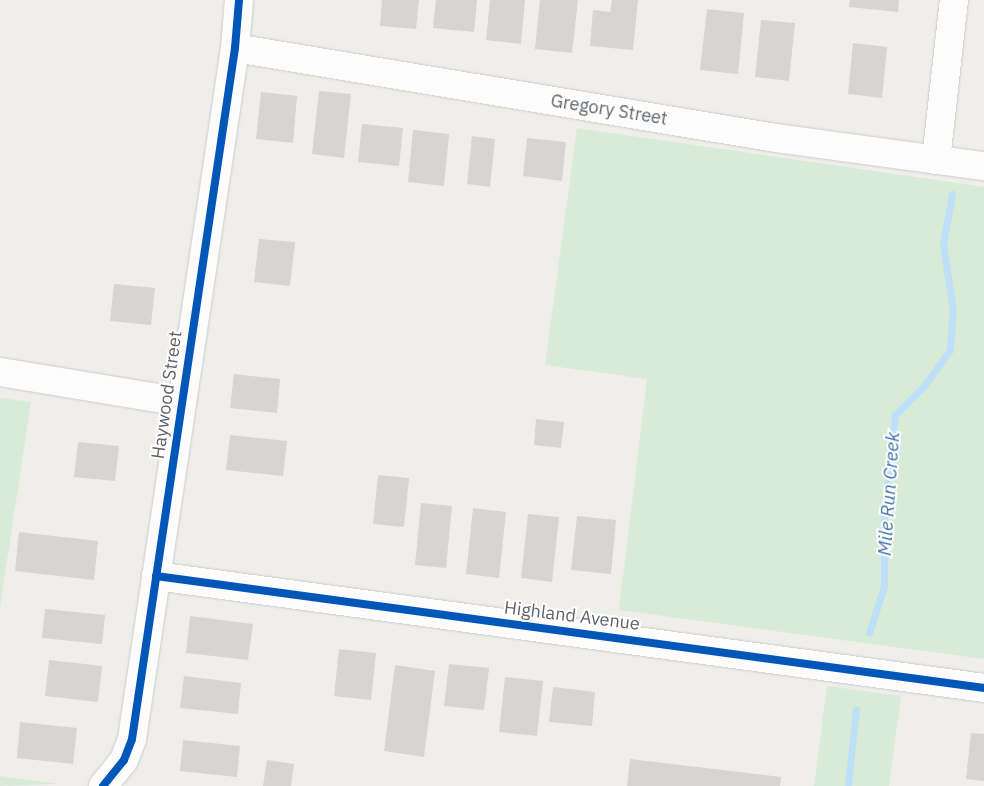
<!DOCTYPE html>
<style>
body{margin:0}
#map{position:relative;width:984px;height:786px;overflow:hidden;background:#efeeea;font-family:"IBM Plex Sans",sans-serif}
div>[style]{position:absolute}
.green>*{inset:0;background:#d8ebd6}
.stream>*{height:7px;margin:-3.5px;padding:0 3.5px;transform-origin:3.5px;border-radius:3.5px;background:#bfe0f9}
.building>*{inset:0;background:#d6d5d3}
.roads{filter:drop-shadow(0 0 1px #cbcccc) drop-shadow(0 0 1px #cbcccc)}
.minor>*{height:28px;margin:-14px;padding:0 14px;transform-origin:14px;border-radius:14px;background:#fdfcfc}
.cycleway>*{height:8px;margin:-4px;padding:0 4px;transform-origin:4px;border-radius:4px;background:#0057b8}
span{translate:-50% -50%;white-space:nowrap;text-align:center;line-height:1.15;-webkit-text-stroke:4px #fff;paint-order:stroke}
.street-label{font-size:18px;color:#5f6368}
.water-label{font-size:19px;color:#4174aa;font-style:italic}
</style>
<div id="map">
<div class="green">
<i style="clip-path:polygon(577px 128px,984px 187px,984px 659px,619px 610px,647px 379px,545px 365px)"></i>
<i style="clip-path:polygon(0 398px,31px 402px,0 607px)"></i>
<i style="clip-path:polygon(827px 686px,901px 696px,889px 786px,814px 786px)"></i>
<i style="clip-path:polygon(0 776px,59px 784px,0 786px)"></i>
</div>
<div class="stream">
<i style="left:869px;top:633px;width:49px;rotate:-72.3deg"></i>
<i style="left:884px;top:586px;width:75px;rotate:-90deg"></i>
<i style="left:884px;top:511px;width:97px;rotate:-83.5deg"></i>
<i style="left:895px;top:415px;width:41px;rotate:-45deg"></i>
<i style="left:924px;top:386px;width:44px;rotate:-54.2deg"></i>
<i style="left:950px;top:350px;width:39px;rotate:-86deg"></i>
<i style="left:953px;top:311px;width:68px;rotate:-98.5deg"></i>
<i style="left:943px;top:244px;width:51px;rotate:-79.8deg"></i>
<i style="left:848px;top:786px;width:77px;rotate:-84.1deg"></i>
</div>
<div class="building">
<i style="clip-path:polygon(382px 0,419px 0,416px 29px,380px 26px)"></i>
<i style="clip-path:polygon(436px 0,477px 0,474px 32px,433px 28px)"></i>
<i style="clip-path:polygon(490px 0,525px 0,521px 44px,486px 40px)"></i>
<i style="clip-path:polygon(540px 0,578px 0,572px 53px,535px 49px)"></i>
<i style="clip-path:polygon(612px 0,638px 0,633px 50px,590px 46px,593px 10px,610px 12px)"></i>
<i style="clip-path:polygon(850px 0,899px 0,898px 12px,849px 7px)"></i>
<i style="clip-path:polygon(707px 9px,744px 13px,738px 74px,700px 70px)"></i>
<i style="clip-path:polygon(761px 20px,795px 23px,789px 81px,755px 77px)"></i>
<i style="clip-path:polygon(853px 43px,887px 47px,882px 98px,848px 94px)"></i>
<i style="clip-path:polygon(319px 91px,351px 94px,344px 158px,312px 154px)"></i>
<i style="clip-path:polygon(261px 92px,297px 96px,293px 143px,256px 139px)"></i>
<i style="clip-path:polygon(362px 124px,403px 128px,399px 166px,358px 162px)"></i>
<i style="clip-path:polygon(413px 130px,449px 134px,444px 186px,408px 182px)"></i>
<i style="clip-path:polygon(472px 136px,495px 139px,490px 187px,467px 184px)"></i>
<i style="clip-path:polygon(527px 138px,566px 142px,562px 181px,523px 176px)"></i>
<i style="clip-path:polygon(259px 239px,295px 242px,290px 286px,254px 282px)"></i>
<i style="clip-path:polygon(114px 284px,155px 288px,151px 325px,110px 321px)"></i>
<i style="clip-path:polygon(234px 374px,280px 379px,277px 413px,230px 408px)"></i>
<i style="clip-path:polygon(536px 419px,564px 422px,561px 448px,534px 445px)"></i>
<i style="clip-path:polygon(230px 435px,287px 441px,283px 476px,226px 470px)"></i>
<i style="clip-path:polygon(78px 442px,119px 446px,115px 481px,74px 477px)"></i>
<i style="clip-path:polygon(378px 475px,409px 478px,404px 527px,373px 524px)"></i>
<i style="clip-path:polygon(421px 503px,452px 506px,446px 568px,415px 565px)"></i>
<i style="clip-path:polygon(473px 508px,506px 512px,499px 578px,466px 574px)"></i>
<i style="clip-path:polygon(528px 514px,559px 517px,552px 582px,521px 578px)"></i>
<i style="clip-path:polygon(577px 516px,616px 520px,611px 574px,571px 570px)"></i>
<i style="clip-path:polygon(19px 532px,98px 541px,94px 580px,15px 571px)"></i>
<i style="clip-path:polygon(45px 609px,105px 615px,102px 644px,42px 638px)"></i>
<i style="clip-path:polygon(190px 616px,253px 624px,248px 660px,186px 653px)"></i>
<i style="clip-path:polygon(339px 649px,376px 653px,371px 700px,334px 696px)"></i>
<i style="clip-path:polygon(49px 660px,102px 666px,98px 702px,45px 696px)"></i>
<i style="clip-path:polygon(449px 664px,489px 668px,484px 710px,444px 706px)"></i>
<i style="clip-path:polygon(395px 665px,435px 671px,424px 757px,384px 751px)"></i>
<i style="clip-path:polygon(184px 676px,241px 683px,238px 714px,180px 708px)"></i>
<i style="clip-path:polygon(505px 677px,543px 681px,537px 736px,499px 732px)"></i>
<i style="clip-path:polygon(553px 687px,595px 692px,592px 726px,549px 722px)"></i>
<i style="clip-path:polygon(20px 722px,77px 728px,73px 764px,17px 758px)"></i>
<i style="clip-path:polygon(971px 733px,984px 734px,984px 781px,966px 779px)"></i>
<i style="clip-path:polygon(183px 740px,240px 746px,237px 777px,180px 771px)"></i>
<i style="clip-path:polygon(630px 759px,781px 777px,780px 786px,627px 786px)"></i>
<i style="clip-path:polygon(267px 760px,294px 764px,291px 786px,263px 786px)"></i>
</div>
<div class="roads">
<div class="minor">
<i style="left:235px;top:48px;width:548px;rotate:9.45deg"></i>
<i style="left:776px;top:138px;width:210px;rotate:7.7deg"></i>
<i style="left:936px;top:160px;width:161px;rotate:-83.6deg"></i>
<i style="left:0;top:372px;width:183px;rotate:9.4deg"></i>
<i style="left:156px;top:576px;width:836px;rotate:7.7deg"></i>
<i style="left:103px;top:786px;width:33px;rotate:-51deg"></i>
<i style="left:124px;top:760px;width:22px;rotate:-69deg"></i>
<i style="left:132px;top:739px;width:699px;rotate:-81.52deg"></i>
<i style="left:235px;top:48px;width:48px;rotate:-85.2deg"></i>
</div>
</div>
<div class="cycleway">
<i style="left:156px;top:576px;width:836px;rotate:7.7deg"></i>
<i style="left:103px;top:786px;width:33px;rotate:-51deg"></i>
<i style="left:124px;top:760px;width:22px;rotate:-69deg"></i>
<i style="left:132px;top:739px;width:699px;rotate:-81.52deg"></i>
<i style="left:235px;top:48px;width:48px;rotate:-85.2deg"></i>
</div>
<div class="street-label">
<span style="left:609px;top:110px;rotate:9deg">Gregory Street</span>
<span style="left:167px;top:395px;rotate:-82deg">Haywood Street</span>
<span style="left:572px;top:616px;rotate:7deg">Highland Avenue</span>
</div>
<div class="water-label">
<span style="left:889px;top:494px;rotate:-86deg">Mile Run Creek</span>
</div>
</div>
